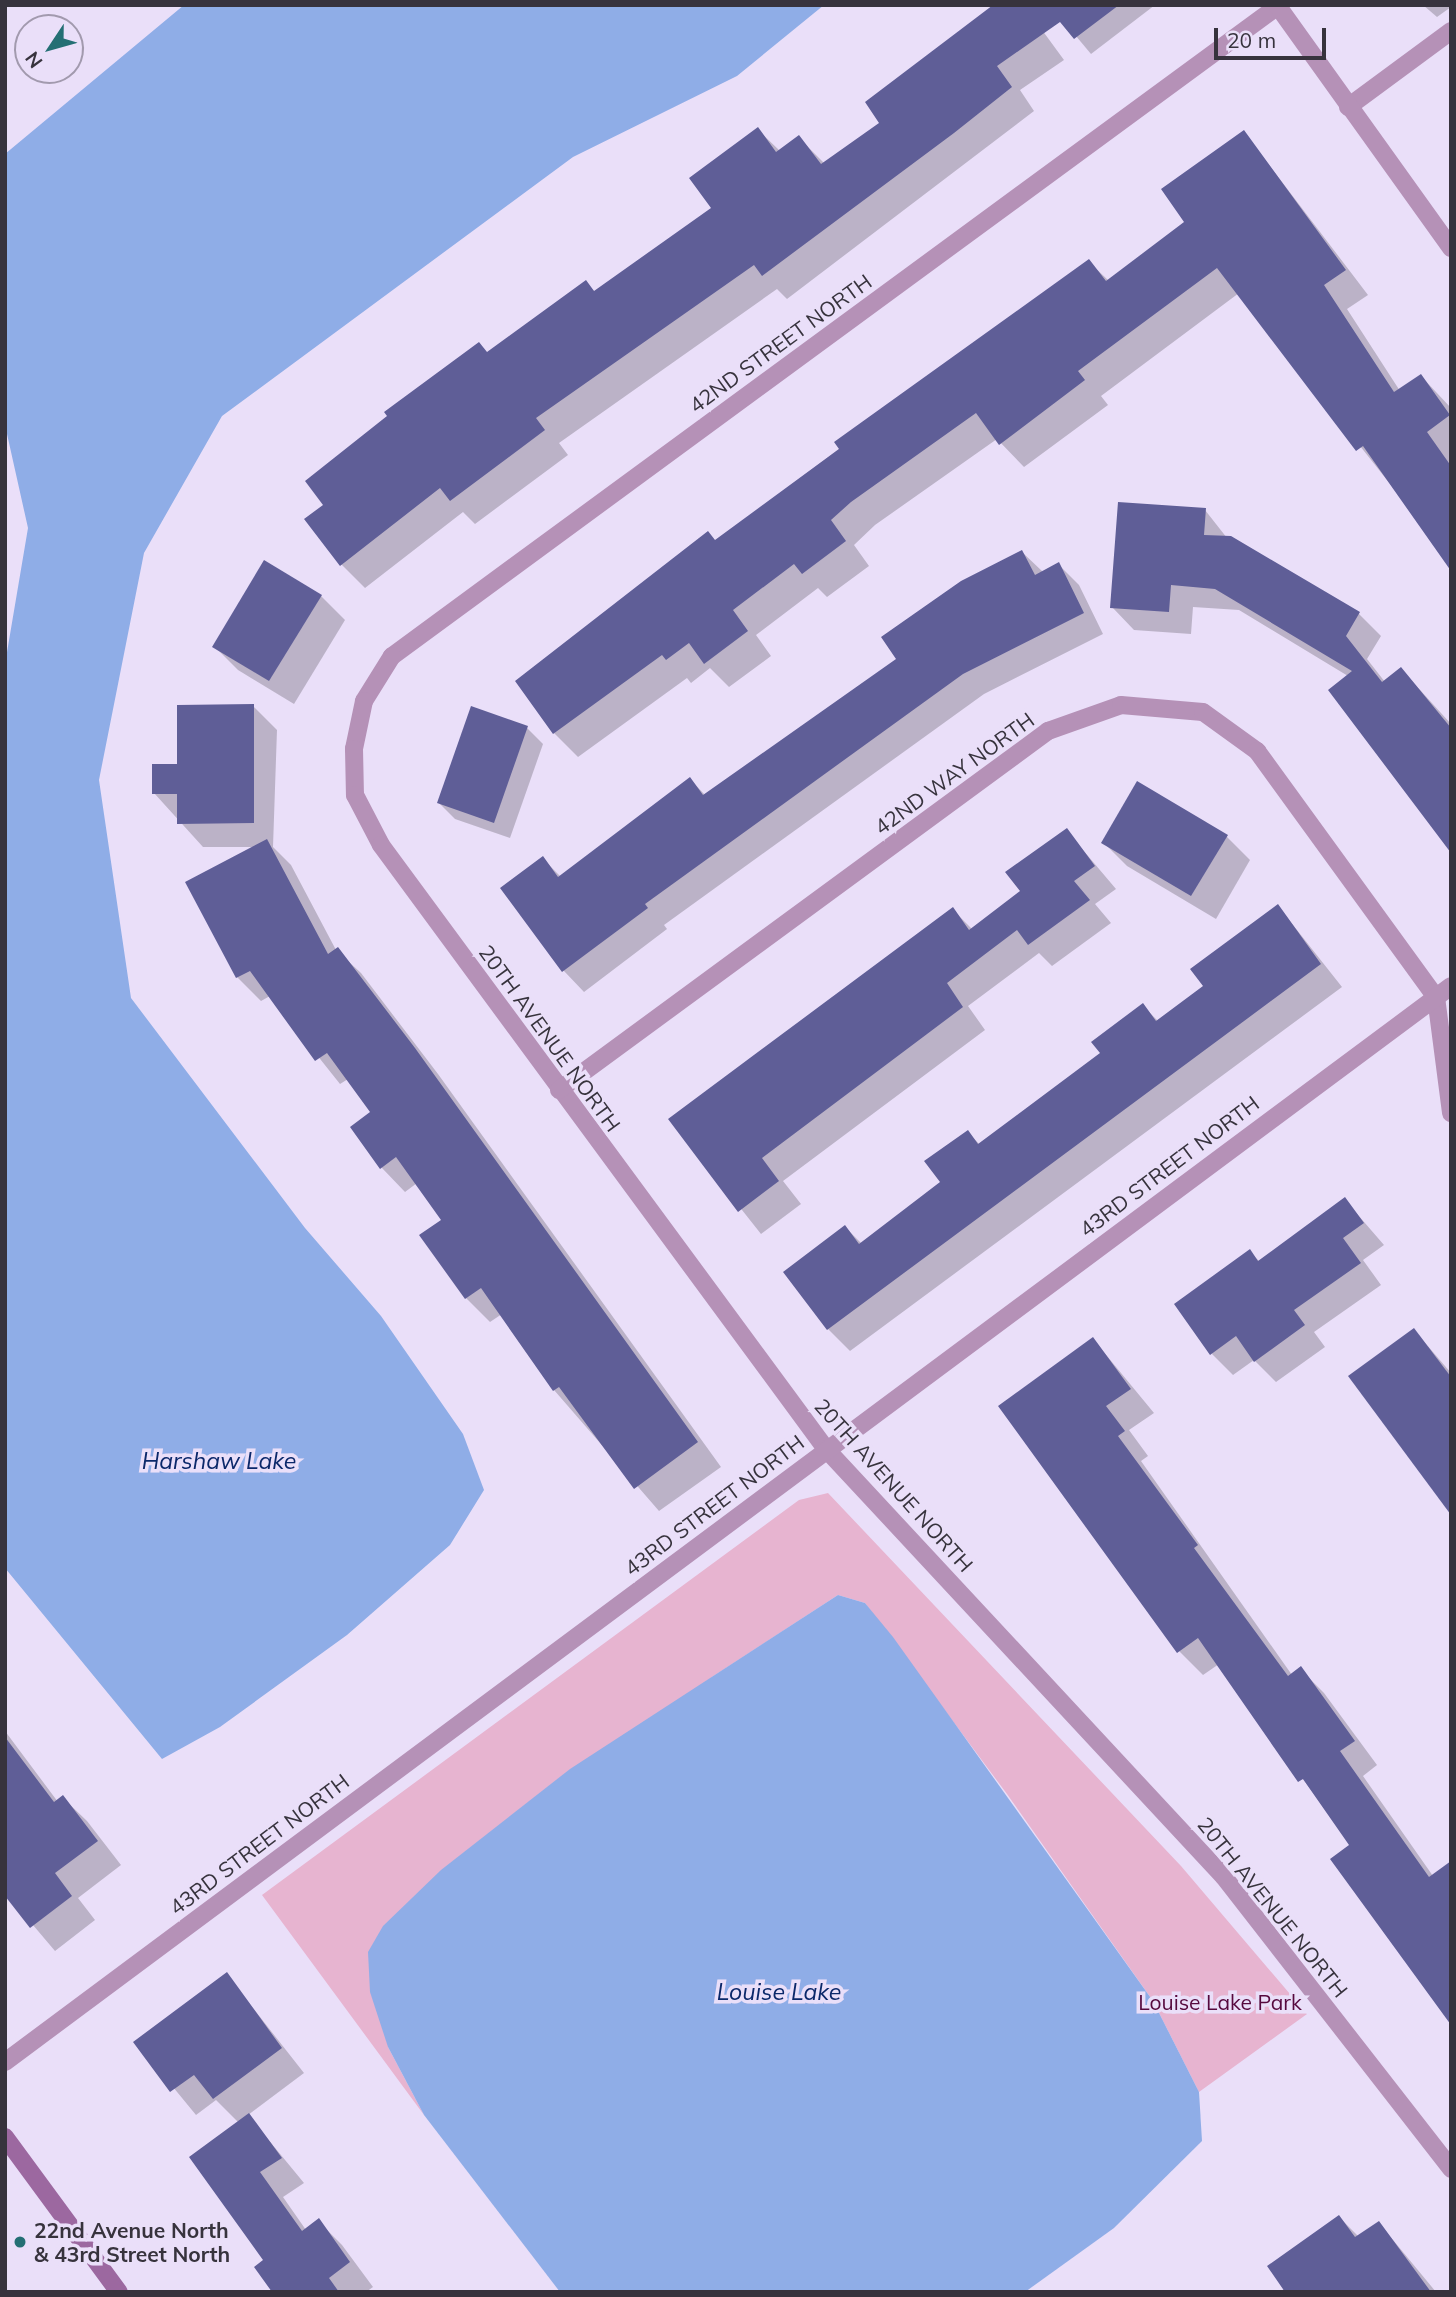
<!DOCTYPE html>
<style>
body{margin:0}
#map{position:relative;width:1456px;height:2297px;overflow:hidden;background:#eadff9;font-family:Mulish,sans-serif}
div>[style]{position:absolute}
.green>*{inset:0;background:#e7b4d0}
.water>*{inset:0;background:#8fade7}
.shadow>*{inset:0;background:#0003}
.building>*{inset:0;background:#5f5e97}
.service>*{height:18px;margin:-9px;padding:0 9px;transform-origin:9px;border-radius:9px;background:#b591b7}
.minor>*{height:18px;margin:-9px;padding:0 9px;transform-origin:9px;border-radius:9px;background:#b591b7}
.tertiary>*{height:18px;margin:-9px;padding:0 9px;transform-origin:9px;border-radius:9px;background:#b591b7}
.secondary>*{height:18px;margin:-9px;padding:0 9px;transform-origin:9px;border-radius:9px;background:#9c68a0}
.dots>*{width:19px;height:19px;translate:-50% -50%;box-sizing:border-box;border:4px solid #eadff9;border-radius:50%}
span{translate:-50% -50%;white-space:nowrap;text-align:center;line-height:1.15;-webkit-text-stroke:7px #eadff9;paint-order:stroke}
.street-label{font-size:21px;color:#37333d}
.park-label{font-size:21px;color:#56093e}
.poi-label{font-size:21px;color:#37333d;font-weight:700}
.left{translate:0 -50%;text-align:left}
.water-label{font-size:23px;color:#0b286a;font-style:italic}
.frame{position:absolute;inset:0;border:7px solid #37333d;pointer-events:none}
.north{position:absolute;left:14px;top:14px;width:70px;height:70px;box-sizing:border-box;background:#eadff9;border:2px solid #a29aae;border-radius:50%;rotate:234deg;font-size:19px;font-weight:700;line-height:28px;text-align:center;color:#37333d}
.north::after{content:'';display:block;margin:auto;width:24px;height:32px;background:#246f74;clip-path:polygon(50% 0,100% 100%,50% 72%,0 100%)}
.scale{position:absolute;left:1214px;top:28px;width:112px;height:32px;box-sizing:border-box;border:4px solid #37333d;border-top:0;padding-left:9px;font-size:21px;line-height:24px;white-space:nowrap;color:#37333d;-webkit-text-stroke:5px #eadff9;paint-order:stroke}
</style>
<div id="map">
<div class="green">
<i style="clip-path:polygon(828px 1493px,1181px 1866px,1307px 2014px,1199px 2092px,1153px 2001px,1007px 1794px,865px 1603px,838px 1595px,712px 1677px,388px 2047px,424px 2115px,262px 1895px,799px 1500px)"></i>
</div>
<div class="water">
<i style="clip-path:polygon(184px 5px,824px 5px,737px 76px,573px 157px,222px 416px,144px 553px,99px 780px,131px 998px,305px 1228px,381px 1316px,463px 1434px,484px 1490px,450px 1545px,347px 1635px,220px 1727px,162px 1759px,5px 1568px,5px 664px,28px 528px,5px 425px,5px 154px)"></i>
<i style="clip-path:polygon(838px 1595px,865px 1603px,893px 1637px,1153px 2001px,1199px 2092px,1202px 2141px,1114px 2228px,1025px 2292px,560px 2292px,424px 2115px,388px 2047px,370px 1992px,368px 1952px,383px 1926px,441px 1870px,570px 1769px)"></i>
</div>
<div class="shadow">
<i style="clip-path:polygon(1050px 5px,1155px 5px,1091px 54px)"></i>
<i style="clip-path:polygon(1423px 5px,1451px 5px,1451px 7px,1437px 17px)"></i>
<i style="clip-path:polygon(1034px 19px,1064px 60px,1020px 90px,1034px 111px,787px 299px,777px 289px,559px 443px,568px 455px,475px 524px,463px 512px,365px 588px,341px 564px,326px 505px,488px 353px,586px 283px,595px 292px,713px 208px,757px 129px,780px 151px,798px 137px,824px 163px)"></i>
<i style="clip-path:polygon(1244px 132px,1368px 295px,1347px 309px,1400px 391px,1421px 376px,1451px 408px,1451px 561px,1239px 293px,1101px 396px,1108px 405px,1024px 467px,997px 439px,875px 525px,854px 545px,869px 566px,827px 597px,818px 588px,756px 635px,771px 656px,729px 687px,710px 668px,691px 683px,687px 678px,578px 757px,554px 733px,716px 541px,1089px 262px,1109px 281px,1187px 223px)"></i>
<i style="clip-path:polygon(1205px 510px,1227px 538px,1359px 614px,1381px 636px,1367px 659px,1385px 682px,1401px 669px,1451px 724px,1451px 848px,1348px 676px,1239px 610px,1193px 607px,1191px 634px,1134px 630px,1112px 607px)"></i>
<i style="clip-path:polygon(1022px 552px,1043px 572px,1058px 564px,1079px 585px,1103px 634px,984px 694px,664px 925px,667px 929px,584px 992px,564px 971px,502px 889px,543px 859px,561px 877px,690px 779px,705px 795px,898px 659px)"></i>
<i style="clip-path:polygon(321px 596px,345px 620px,294px 704px,238px 670px,214px 646px)"></i>
<i style="clip-path:polygon(253px 706px,277px 730px,273px 847px,291px 865px,336px 950px,361px 973px,438px 1074px,721px 1467px,659px 1511px,554px 1390px,502px 1314px,490px 1322px,466px 1298px,422px 1236px,444px 1220px,417px 1183px,405px 1192px,382px 1168px,373px 1113px,348px 1079px,340px 1084px,270px 996px,261px 1001px,237px 977px,256px 847px,203px 847px,154px 793px)"></i>
<i style="clip-path:polygon(527px 728px,543px 744px,510px 838px,455px 819px,439px 803px)"></i>
<i style="clip-path:polygon(1066px 830px,1116px 889px,1095px 904px,1111px 923px,1052px 966px,1039px 953px,968px 1006px,985px 1030px,783px 1181px,801px 1204px,761px 1234px,670px 1119px,953px 910px,972px 929px,1022px 891px)"></i>
<i style="clip-path:polygon(1227px 837px,1250px 860px,1216px 919px,1127px 866px,1103px 842px)"></i>
<i style="clip-path:polygon(1278px 906px,1342px 987px,850px 1351px,828px 1329px,845px 1227px,862px 1244px,943px 1183px,968px 1132px,980px 1145px,1102px 1054px,1143px 1006px,1159px 1022px,1205px 987px)"></i>
<i style="clip-path:polygon(1345px 1200px,1384px 1245px,1363px 1260px,1381px 1285px,1314px 1332px,1325px 1347px,1276px 1382px,1254px 1360px,1233px 1375px,1212px 1354px,1249px 1251px,1260px 1262px)"></i>
<i style="clip-path:polygon(1414px 1330px,1451px 1373px,1451px 1514px)"></i>
<i style="clip-path:polygon(1093px 1339px,1154px 1413px,1129px 1430px,1148px 1456px,1141px 1461px,1292px 1675px,1300px 1669px,1324px 1693px,1377px 1765px,1363px 1776px,1433px 1876px,1451px 2017px,1351px 1845px,1219px 1664px,1203px 1675px,1179px 1651px,1000px 1407px)"></i>
<i style="clip-path:polygon(5px 1731px,58px 1802px,63px 1798px,87px 1821px,121px 1865px,78px 1898px,95px 1920px,55px 1951px,5px 1892px)"></i>
<i style="clip-path:polygon(227px 1975px,304px 2073px,248px 2115px,304px 2183px,283px 2197px,306px 2230px,318px 2221px,342px 2245px,373px 2287px,366px 2292px,276px 2292px,239px 2123px,216px 2100px,196px 2115px,136px 2042px)"></i>
<i style="clip-path:polygon(1339px 2217px,1359px 2237px,1379px 2223px,1436px 2292px,1281px 2292px)"></i>
</div>
<div class="building">
<i style="clip-path:polygon(993px 5px,1119px 5px,1074px 39px,1060px 22px,997px 66px,1012px 87px,954px 133px,762px 276px,754px 265px,536px 418px,545px 430px,450px 501px,440px 488px,340px 566px,304px 519px,323px 505px,305px 481px,387px 416px,384px 412px,479px 342px,487px 352px,586px 280px,594px 291px,711px 208px,689px 178px,758px 127px,776px 152px,799px 135px,821px 164px,879px 123px,865px 102px)"></i>
<i style="clip-path:polygon(1244px 130px,1346px 270px,1324px 285px,1394px 392px,1421px 374px,1450px 415px,1427px 432px,1451px 466px,1451px 571px,1363px 446px,1356px 451px,1217px 268px,1078px 371px,1085px 380px,999px 445px,976px 413px,851px 502px,831px 520px,846px 541px,802px 574px,794px 564px,733px 610px,748px 631px,704px 664px,689px 643px,666px 660px,662px 655px,553px 734px,515px 681px,708px 531px,715px 540px,839px 449px,834px 442px,1089px 259px,1106px 281px,1184px 222px,1161px 189px)"></i>
<i style="clip-path:polygon(1118px 502px,1206px 508px,1204px 535px,1231px 536px,1360px 612px,1346px 636px,1382px 682px,1401px 667px,1451px 728px,1451px 853px,1328px 690px,1352px 671px,1215px 589px,1171px 585px,1169px 612px,1110px 608px)"></i>
<i style="clip-path:polygon(1022px 550px,1035px 575px,1059px 562px,1084px 613px,963px 674px,645px 904px,648px 908px,562px 972px,500px 888px,543px 856px,558px 877px,690px 777px,703px 795px,896px 659px,881px 637px,961px 581px)"></i>
<i style="clip-path:polygon(264px 560px,322px 595px,269px 681px,212px 647px)"></i>
<i style="clip-path:polygon(254px 704px,254px 823px,177px 824px,177px 794px,152px 794px,152px 764px,177px 764px,177px 705px)"></i>
<i style="clip-path:polygon(471px 706px,528px 726px,494px 823px,437px 803px)"></i>
<i style="clip-path:polygon(1137px 781px,1228px 835px,1191px 896px,1101px 843px)"></i>
<i style="clip-path:polygon(1067px 828px,1095px 866px,1074px 881px,1090px 900px,1028px 945px,1017px 930px,947px 983px,963px 1007px,762px 1158px,779px 1181px,738px 1212px,668px 1119px,953px 907px,969px 930px,1020px 891px,1005px 872px)"></i>
<i style="clip-path:polygon(267px 839px,328px 954px,338px 947px,415px 1048px,698px 1442px,634px 1489px,559px 1387px,553px 1391px,481px 1288px,465px 1299px,419px 1235px,441px 1220px,396px 1157px,380px 1169px,350px 1127px,370px 1112px,327px 1053px,315px 1061px,250px 971px,236px 978px,185px 882px)"></i>
<i style="clip-path:polygon(1278px 904px,1321px 964px,827px 1330px,783px 1272px,845px 1225px,859px 1244px,940px 1182px,924px 1161px,968px 1130px,978px 1144px,1100px 1053px,1091px 1042px,1143px 1003px,1156px 1021px,1203px 986px,1190px 969px)"></i>
<i style="clip-path:polygon(1345px 1197px,1364px 1223px,1343px 1238px,1361px 1263px,1294px 1310px,1305px 1325px,1254px 1362px,1236px 1336px,1210px 1355px,1174px 1304px,1250px 1249px,1258px 1261px)"></i>
<i style="clip-path:polygon(1414px 1328px,1451px 1377px,1451px 1515px,1348px 1376px)"></i>
<i style="clip-path:polygon(1093px 1337px,1131px 1389px,1106px 1406px,1125px 1431px,1118px 1436px,1198px 1545px,1194px 1548px,1288px 1676px,1301px 1666px,1355px 1741px,1340px 1751px,1429px 1877px,1451px 1861px,1451px 2025px,1330px 1859px,1349px 1845px,1303px 1779px,1298px 1782px,1198px 1638px,1177px 1653px,998px 1406px)"></i>
<i style="clip-path:polygon(5px 1737px,54px 1802px,63px 1795px,98px 1841px,55px 1873px,72px 1896px,30px 1928px,5px 1896px)"></i>
<i style="clip-path:polygon(227px 1972px,282px 2048px,213px 2099px,194px 2075px,170px 2092px,133px 2042px)"></i>
<i style="clip-path:polygon(249px 2113px,282px 2158px,260px 2172px,302px 2231px,319px 2218px,350px 2262px,329px 2278px,339px 2292px,272px 2292px,254px 2267px,263px 2260px,189px 2157px)"></i>
<i style="clip-path:polygon(1339px 2215px,1355px 2237px,1379px 2221px,1431px 2292px,1285px 2292px,1267px 2266px)"></i>
</div>
<div class="service">
<i style="left:1348px;top:107px;width:128px;rotate:-36.4deg"></i>
</div>
<div class="minor">
<i style="left:1278px;top:6px;width:1099px;rotate:143.73deg"></i>
<i style="left:392px;top:656px;width:53px;rotate:121.9deg"></i>
<i style="left:364px;top:701px;width:49px;rotate:101.8deg"></i>
<i style="left:354px;top:749px;width:46px;rotate:88.8deg"></i>
<i style="left:355px;top:795px;width:56px;rotate:62.5deg"></i>
<i style="left:381px;top:845px;width:750px;rotate:53.62deg"></i>
<i style="left:826px;top:1449px;width:584px;rotate:47.08deg"></i>
<i style="left:1224px;top:1877px;width:370px;rotate:52.1deg"></i>
<i style="left:559px;top:1090px;width:607px;rotate:-36.28deg"></i>
<i style="left:1048px;top:731px;width:77px;rotate:-19.6deg"></i>
<i style="left:1121px;top:705px;width:82px;rotate:4.9deg"></i>
<i style="left:1203px;top:712px;width:67px;rotate:35.8deg"></i>
<i style="left:1257px;top:751px;width:304px;rotate:54deg"></i>
<i style="left:1436px;top:997px;width:117px;rotate:82.6deg"></i>
<i style="left:5px;top:2062px;width:1802px;rotate:-36.65deg"></i>
</div>
<div class="tertiary">
<i style="left:1277px;top:5px;width:299px;rotate:54.4deg"></i>
</div>
<div class="secondary">
<i style="left:5px;top:2137px;width:192px;rotate:53.7deg"></i>
</div>
<div class="dots">
<i style="left:20px;top:2242px;background:#246f74"></i>
</div>
<div class="street-label">
<span style="left:780px;top:343px;rotate:-36deg">42ND STREET NORTH</span>
<span style="left:954px;top:773px;rotate:-36deg">42ND WAY NORTH</span>
<span style="left:550px;top:1038px;rotate:54deg">20TH AVENUE NORTH</span>
<span style="left:1169px;top:1166px;rotate:-37deg">43RD STREET NORTH</span>
<span style="left:894px;top:1485px;rotate:48deg">20TH AVENUE NORTH</span>
<span style="left:714px;top:1505px;rotate:-37deg">43RD STREET NORTH</span>
<span style="left:259px;top:1844px;rotate:-37deg">43RD STREET NORTH</span>
<span style="left:1273px;top:1907px;rotate:51deg">20TH AVENUE NORTH</span>
</div>
<div class="park-label">
<span style="left:1220px;top:2002px">Louise Lake Park</span>
</div>
<div class="poi-label">
<span class="left" style="left:34px;top:2242px">22nd Avenue North<br>&amp; 43rd Street North</span>
</div>
<div class="water-label">
<span style="left:219px;top:1461px">Harshaw Lake</span>
<span style="left:779px;top:1992px">Louise Lake</span>
</div>
<div class="frame"></div>
<div class="north">N</div>
<div class="scale">20 m</div>
</div>
